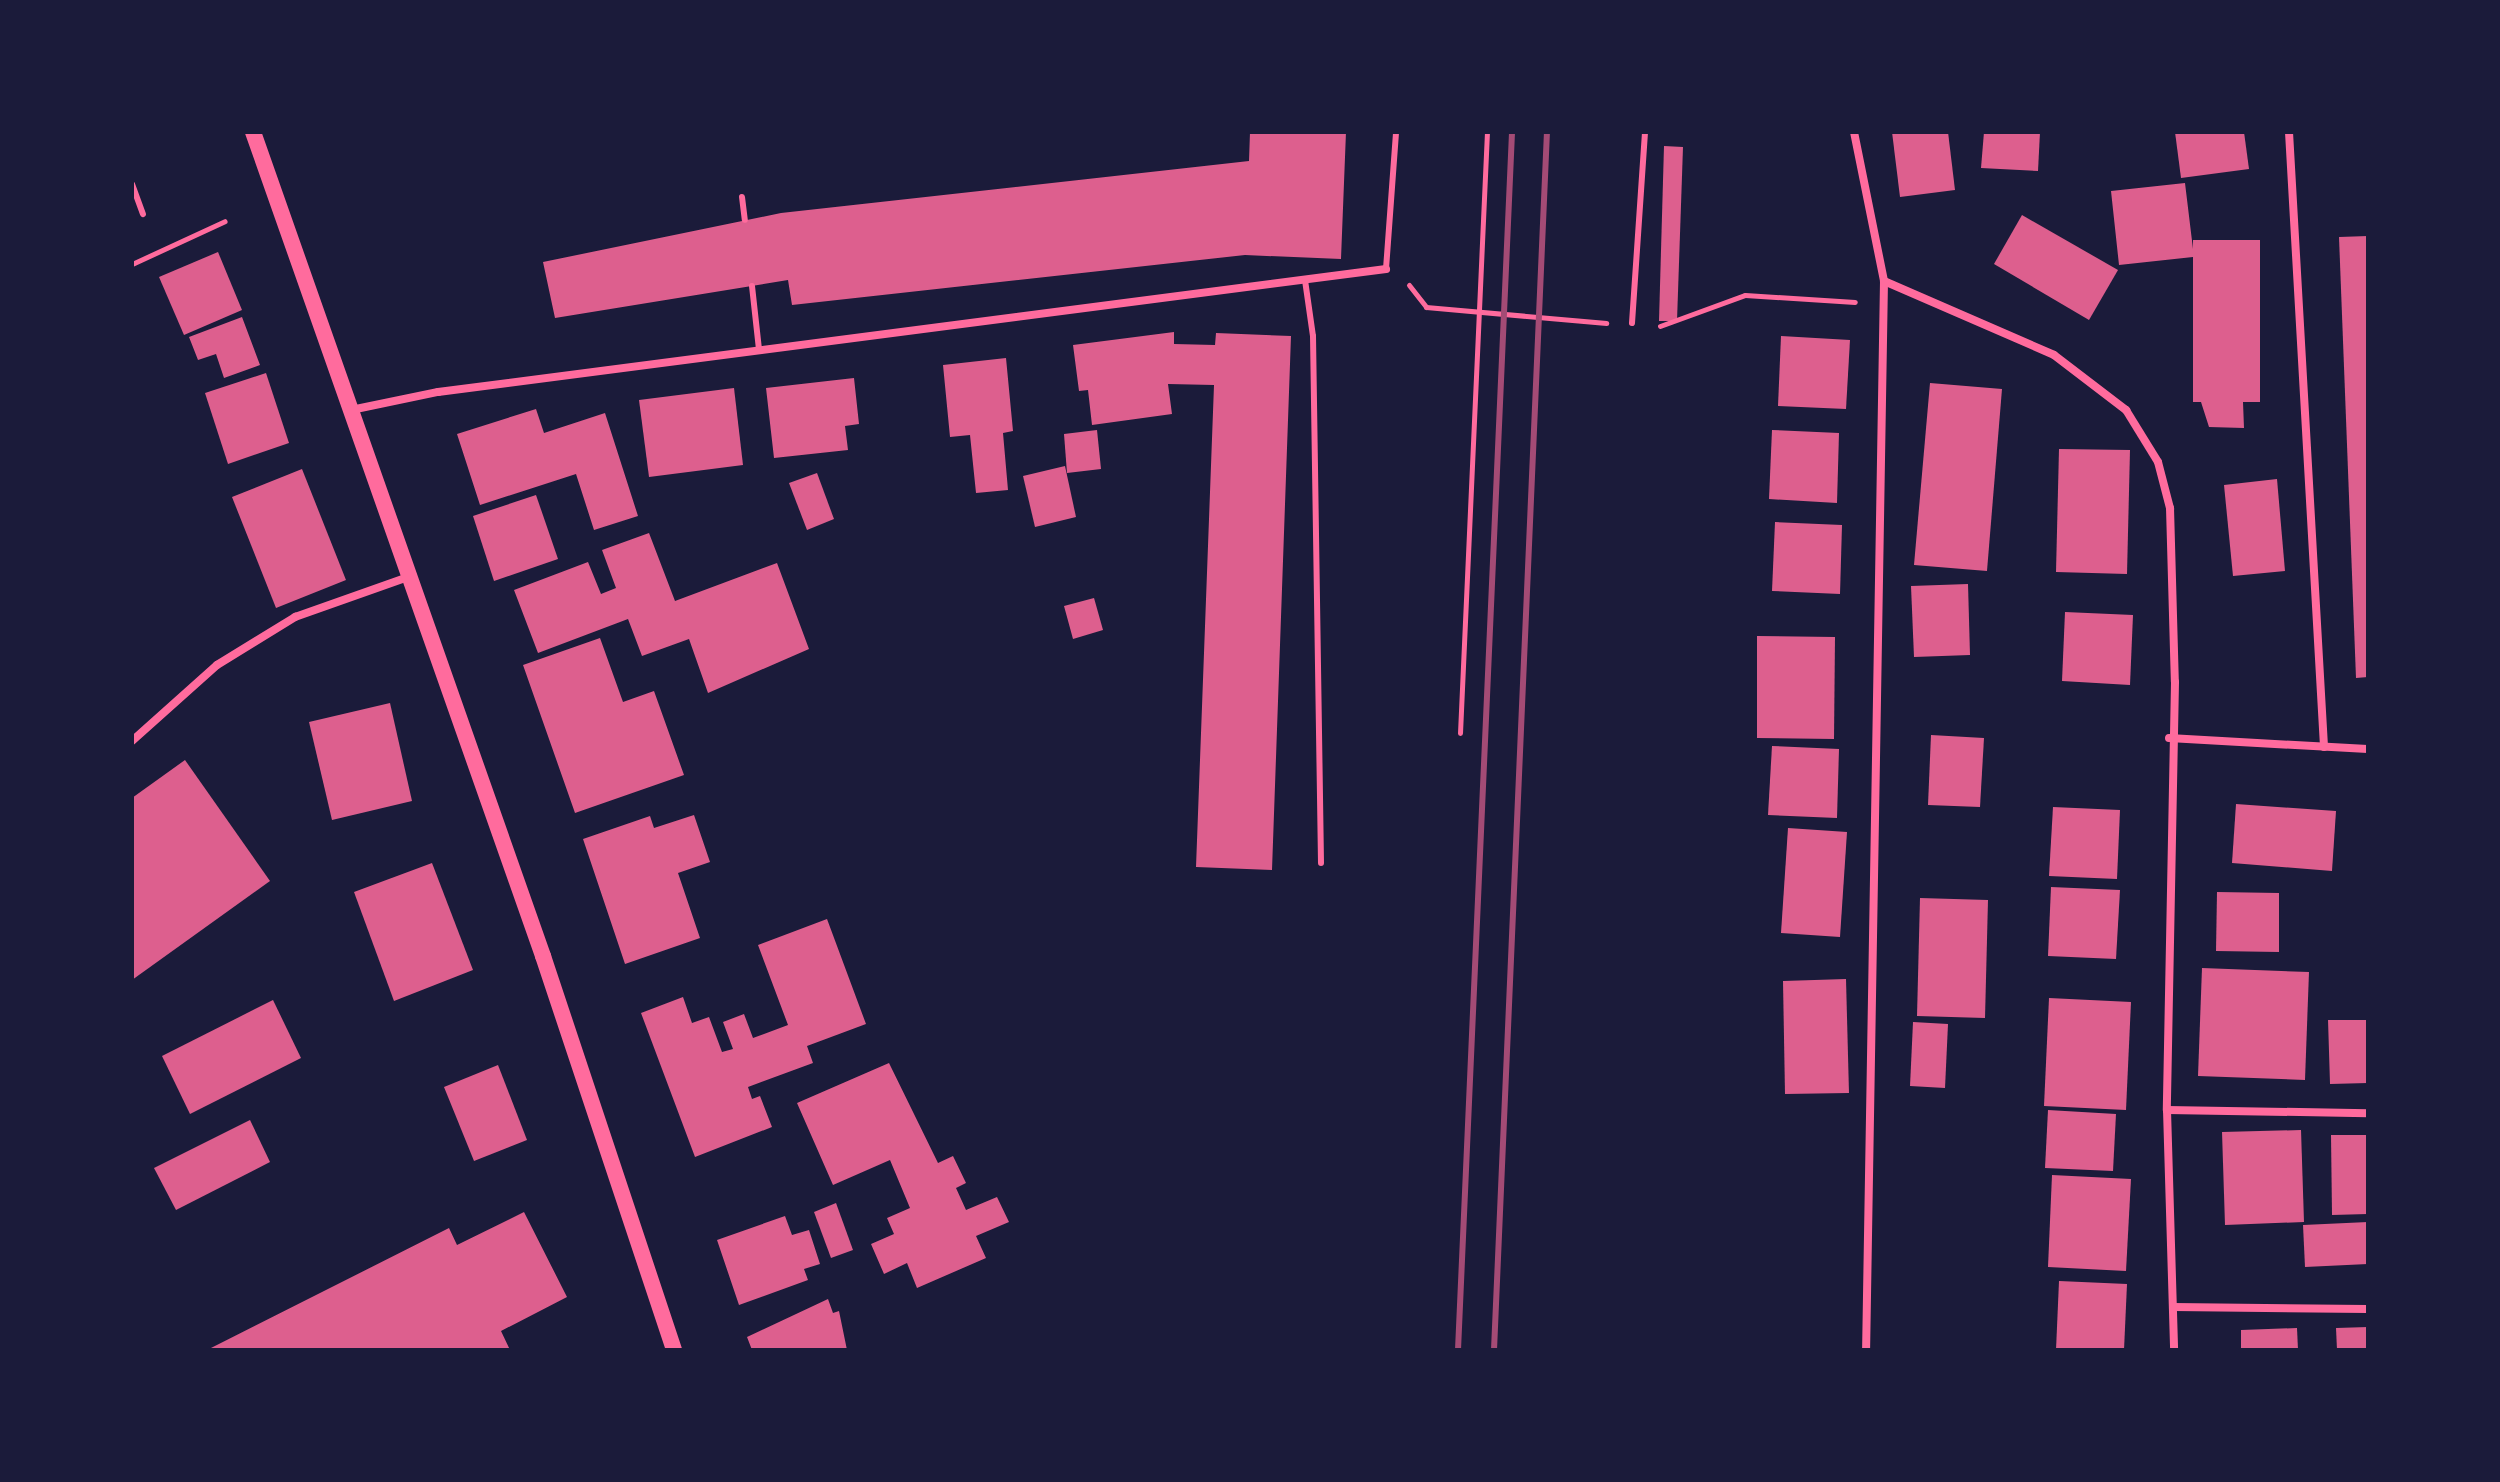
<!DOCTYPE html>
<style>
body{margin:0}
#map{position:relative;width:2500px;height:1482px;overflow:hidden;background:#1b1b3a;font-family:Jost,sans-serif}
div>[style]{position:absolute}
.building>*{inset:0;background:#dd5f8e}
.path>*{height:5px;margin:-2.5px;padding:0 2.5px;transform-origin:2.5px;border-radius:2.5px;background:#ff6b9d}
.service>*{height:6px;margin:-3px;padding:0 3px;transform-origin:3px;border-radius:3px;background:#ff6b9d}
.minor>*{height:8px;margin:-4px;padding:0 4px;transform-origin:4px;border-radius:4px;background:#ff6b9d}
.secondary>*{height:16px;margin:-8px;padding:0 8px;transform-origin:8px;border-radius:8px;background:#ff6b9d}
.rail>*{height:6px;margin:-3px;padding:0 3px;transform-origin:3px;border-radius:3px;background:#a44b75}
span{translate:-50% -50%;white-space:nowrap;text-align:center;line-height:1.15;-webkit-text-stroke:7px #1b1b3a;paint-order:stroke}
.frame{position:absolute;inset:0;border:134px solid #1b1b3a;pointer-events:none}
</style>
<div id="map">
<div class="building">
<i style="clip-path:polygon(1250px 132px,1346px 132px,1341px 259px,1245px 255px,792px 305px,788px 280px,555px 318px,543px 262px,781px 213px,1249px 161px)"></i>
<i style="clip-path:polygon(1892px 132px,1948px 132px,1955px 190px,1900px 197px)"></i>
<i style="clip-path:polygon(1984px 132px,2040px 132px,2038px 171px,1981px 168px)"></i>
<i style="clip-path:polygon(2175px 132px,2244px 132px,2249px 169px,2181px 178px)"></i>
<i style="clip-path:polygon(1664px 146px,1683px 147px,1677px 321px,1659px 321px)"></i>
<i style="clip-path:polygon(2185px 183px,2193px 249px,2193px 240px,2260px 240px,2260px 402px,2243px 402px,2244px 428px,2209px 427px,2201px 402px,2193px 402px,2193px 257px,2119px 265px,2111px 191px)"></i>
<i style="clip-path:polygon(2022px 215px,2118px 270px,2089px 320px,1994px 264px)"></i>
<i style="clip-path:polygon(2368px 236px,2368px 677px,2356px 678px,2339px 237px)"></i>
<i style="clip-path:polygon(218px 252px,242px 310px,184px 335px,159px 277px)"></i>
<i style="clip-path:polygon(242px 317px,260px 365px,224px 378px,216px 354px,198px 360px,189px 337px)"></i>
<i style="clip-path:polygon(1174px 332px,1174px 344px,1215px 345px,1216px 333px,1291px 336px,1272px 870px,1196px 867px,1214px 385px,1168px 384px,1172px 414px,1092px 425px,1088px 390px,1079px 391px,1073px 345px)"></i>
<i style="clip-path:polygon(1781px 336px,1850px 340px,1846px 409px,1778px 406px)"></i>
<i style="clip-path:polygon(1006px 358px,1013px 431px,1003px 433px,1008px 490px,976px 493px,970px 435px,950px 437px,943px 365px)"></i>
<i style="clip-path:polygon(266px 373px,289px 443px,228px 464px,205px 393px)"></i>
<i style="clip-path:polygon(854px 378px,859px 424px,845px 426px,848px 450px,774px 458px,766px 388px)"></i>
<i style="clip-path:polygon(1930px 383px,2002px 389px,1987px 571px,1914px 565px)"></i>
<i style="clip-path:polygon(734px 388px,743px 465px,649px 477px,639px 400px)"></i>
<i style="clip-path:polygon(536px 409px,544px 433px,605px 413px,638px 516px,594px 530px,576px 474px,480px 505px,457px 434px)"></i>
<i style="clip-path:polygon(1097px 430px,1101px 469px,1067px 473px,1064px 434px)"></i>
<i style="clip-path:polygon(1772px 430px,1839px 433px,1837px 503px,1769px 499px)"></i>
<i style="clip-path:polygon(2059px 449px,2130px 450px,2127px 574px,2056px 572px)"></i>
<i style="clip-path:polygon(1065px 466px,1076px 517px,1035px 527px,1023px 476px)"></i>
<i style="clip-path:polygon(302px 469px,346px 580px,276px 608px,232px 497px)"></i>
<i style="clip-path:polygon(817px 473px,834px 519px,807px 530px,789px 483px)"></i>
<i style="clip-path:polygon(2277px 479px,2285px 571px,2233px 576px,2224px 485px)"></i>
<i style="clip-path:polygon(536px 495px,558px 559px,494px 581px,473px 516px)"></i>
<i style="clip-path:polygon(1775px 522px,1842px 525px,1840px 594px,1772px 591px)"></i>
<i style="clip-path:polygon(649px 533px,675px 601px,777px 563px,809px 649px,708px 693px,689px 639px,642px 656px,628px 619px,538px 653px,514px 590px,588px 562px,601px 594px,616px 588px,602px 550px)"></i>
<i style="clip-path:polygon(1968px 584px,1970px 655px,1914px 657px,1911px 586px)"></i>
<i style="clip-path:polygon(1094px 598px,1103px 630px,1073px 639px,1064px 606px)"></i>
<i style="clip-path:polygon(2065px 612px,2133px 615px,2130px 685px,2062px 681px)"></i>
<i style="clip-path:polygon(1757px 636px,1835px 637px,1834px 739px,1757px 738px)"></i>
<i style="clip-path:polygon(600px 638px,623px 702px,654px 691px,684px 775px,575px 813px,523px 665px)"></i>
<i style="clip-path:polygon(390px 703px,412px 801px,332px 820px,309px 722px)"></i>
<i style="clip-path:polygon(1931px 735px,1984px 738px,1980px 807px,1928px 805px)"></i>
<i style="clip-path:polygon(1772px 746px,1839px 749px,1837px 818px,1768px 815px)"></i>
<i style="clip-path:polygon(185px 760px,270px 881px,132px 980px,132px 798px)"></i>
<i style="clip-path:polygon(2236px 804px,2336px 811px,2332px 871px,2232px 863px)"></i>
<i style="clip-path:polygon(2053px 807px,2120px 810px,2117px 879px,2049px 876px)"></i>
<i style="clip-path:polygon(694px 815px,710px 862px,678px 873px,700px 938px,625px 964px,583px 839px,650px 816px,654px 828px)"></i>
<i style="clip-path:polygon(1788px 828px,1847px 832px,1840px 937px,1781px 933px)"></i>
<i style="clip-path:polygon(432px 863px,473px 970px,394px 1001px,354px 892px)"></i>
<i style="clip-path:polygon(2051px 887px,2120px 890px,2116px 959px,2048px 956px)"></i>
<i style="clip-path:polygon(2217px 892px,2279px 893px,2279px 952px,2216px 951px)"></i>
<i style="clip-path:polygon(1920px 898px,1988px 900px,1985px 1018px,1917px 1016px)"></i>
<i style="clip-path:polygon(827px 919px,866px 1024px,807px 1046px,813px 1063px,748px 1087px,752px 1099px,760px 1096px,772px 1127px,695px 1157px,641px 1013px,683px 997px,692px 1023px,709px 1017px,722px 1052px,733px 1049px,723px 1022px,744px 1014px,753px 1038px,788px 1025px,758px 945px)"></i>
<i style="clip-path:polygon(2202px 968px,2309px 972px,2305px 1080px,2198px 1076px)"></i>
<i style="clip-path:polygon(1846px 979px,1849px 1093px,1785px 1094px,1783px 981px)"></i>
<i style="clip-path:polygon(2049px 998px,2131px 1002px,2126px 1110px,2044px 1106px)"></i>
<i style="clip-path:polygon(273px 1000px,301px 1058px,190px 1114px,162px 1056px)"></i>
<i style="clip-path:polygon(2328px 1020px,2368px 1020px,2368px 1083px,2330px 1084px)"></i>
<i style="clip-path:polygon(1913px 1022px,1948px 1024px,1945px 1088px,1910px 1086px)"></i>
<i style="clip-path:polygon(889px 1063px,938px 1163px,953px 1156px,966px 1183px,956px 1188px,966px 1210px,997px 1197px,1009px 1222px,976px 1236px,986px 1258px,917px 1288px,907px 1263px,884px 1274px,871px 1244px,894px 1234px,887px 1218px,910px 1208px,890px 1160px,833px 1185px,797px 1103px)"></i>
<i style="clip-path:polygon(498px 1065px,527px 1140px,474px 1161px,444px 1087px)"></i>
<i style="clip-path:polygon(2048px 1110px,2116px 1114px,2113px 1171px,2045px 1168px)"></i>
<i style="clip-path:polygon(250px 1120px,270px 1162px,176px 1210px,154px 1168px)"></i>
<i style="clip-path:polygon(2301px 1130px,2304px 1222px,2225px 1225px,2222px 1132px)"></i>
<i style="clip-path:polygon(2331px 1135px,2368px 1135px,2368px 1214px,2332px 1215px)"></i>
<i style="clip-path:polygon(2052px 1175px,2131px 1179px,2126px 1271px,2048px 1267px)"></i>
<i style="clip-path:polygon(836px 1203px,853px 1250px,831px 1258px,814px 1212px)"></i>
<i style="clip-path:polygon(524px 1212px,567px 1297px,501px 1331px,510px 1350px,207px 1350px,449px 1228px,457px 1245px)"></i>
<i style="clip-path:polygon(785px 1216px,792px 1235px,809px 1230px,820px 1264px,804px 1269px,808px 1280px,739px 1305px,717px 1240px)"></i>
<i style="clip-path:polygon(2368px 1222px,2368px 1264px,2305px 1267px,2303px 1225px)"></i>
<i style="clip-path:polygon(2059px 1281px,2127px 1284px,2124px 1350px,2056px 1350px)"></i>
<i style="clip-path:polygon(828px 1299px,833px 1313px,839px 1311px,847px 1350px,752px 1350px,747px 1337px)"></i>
<i style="clip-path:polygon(2368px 1327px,2368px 1350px,2337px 1350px,2336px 1328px)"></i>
<i style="clip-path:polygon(2297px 1328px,2298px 1350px,2241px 1350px,2241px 1330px)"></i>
</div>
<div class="path">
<i style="left:132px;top:264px;width:102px;rotate:-24.8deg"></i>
<i style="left:1409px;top:285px;width:28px;rotate:52deg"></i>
<i style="left:1426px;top:307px;width:181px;rotate:5.1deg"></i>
<i style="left:1660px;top:326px;width:90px;rotate:-20deg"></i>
<i style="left:1745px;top:295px;width:110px;rotate:3.6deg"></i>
<i style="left:1460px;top:733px;width:602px;rotate:-87.43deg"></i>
</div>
<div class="service">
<i style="left:132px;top:184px;width:32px;rotate:70deg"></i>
<i style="left:742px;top:197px;width:23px;rotate:83deg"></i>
<i style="left:1386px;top:269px;width:137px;rotate:-85.8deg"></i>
<i style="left:1305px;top:280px;width:57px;rotate:81.9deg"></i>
<i style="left:1313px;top:336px;width:527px;rotate:89.13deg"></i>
<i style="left:752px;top:286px;width:63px;rotate:83.7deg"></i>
<i style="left:1632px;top:323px;width:191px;rotate:-86.1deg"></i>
</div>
<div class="minor">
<i style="left:1854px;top:132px;width:152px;rotate:78.6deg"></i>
<i style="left:1884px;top:281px;width:1069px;rotate:90.96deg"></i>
<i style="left:2289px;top:132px;width:616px;rotate:86.74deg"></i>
<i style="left:1884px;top:281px;width:185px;rotate:23.5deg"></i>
<i style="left:2054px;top:355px;width:91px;rotate:37.4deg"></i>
<i style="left:2126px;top:410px;width:61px;rotate:58.4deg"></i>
<i style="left:2158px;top:462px;width:48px;rotate:75.4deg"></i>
<i style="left:2170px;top:508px;width:174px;rotate:88.4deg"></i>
<i style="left:2175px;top:682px;width:428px;rotate:91.1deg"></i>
<i style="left:2167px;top:1110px;width:240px;rotate:88.3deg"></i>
<i style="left:351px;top:410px;width:89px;rotate:-11.7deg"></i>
<i style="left:438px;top:392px;width:956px;rotate:-7.39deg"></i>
<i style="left:2169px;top:738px;width:199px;rotate:3.2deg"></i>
<i style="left:132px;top:741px;width:114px;rotate:-41.8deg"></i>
<i style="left:217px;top:665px;width:92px;rotate:-31.6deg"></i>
<i style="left:295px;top:617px;width:120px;rotate:-19.5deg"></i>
<i style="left:2167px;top:1110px;width:201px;rotate:0.9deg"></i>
<i style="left:2173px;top:1307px;width:195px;rotate:0.6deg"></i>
</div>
<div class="secondary">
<i style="left:253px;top:132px;width:874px;rotate:70.61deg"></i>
<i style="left:543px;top:956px;width:415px;rotate:71.6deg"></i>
</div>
<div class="rail">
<i style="left:1458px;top:1350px;width:1219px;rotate:-87.46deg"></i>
<i style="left:1494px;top:1350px;width:1219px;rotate:-87.51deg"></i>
</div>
<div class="frame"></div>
</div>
